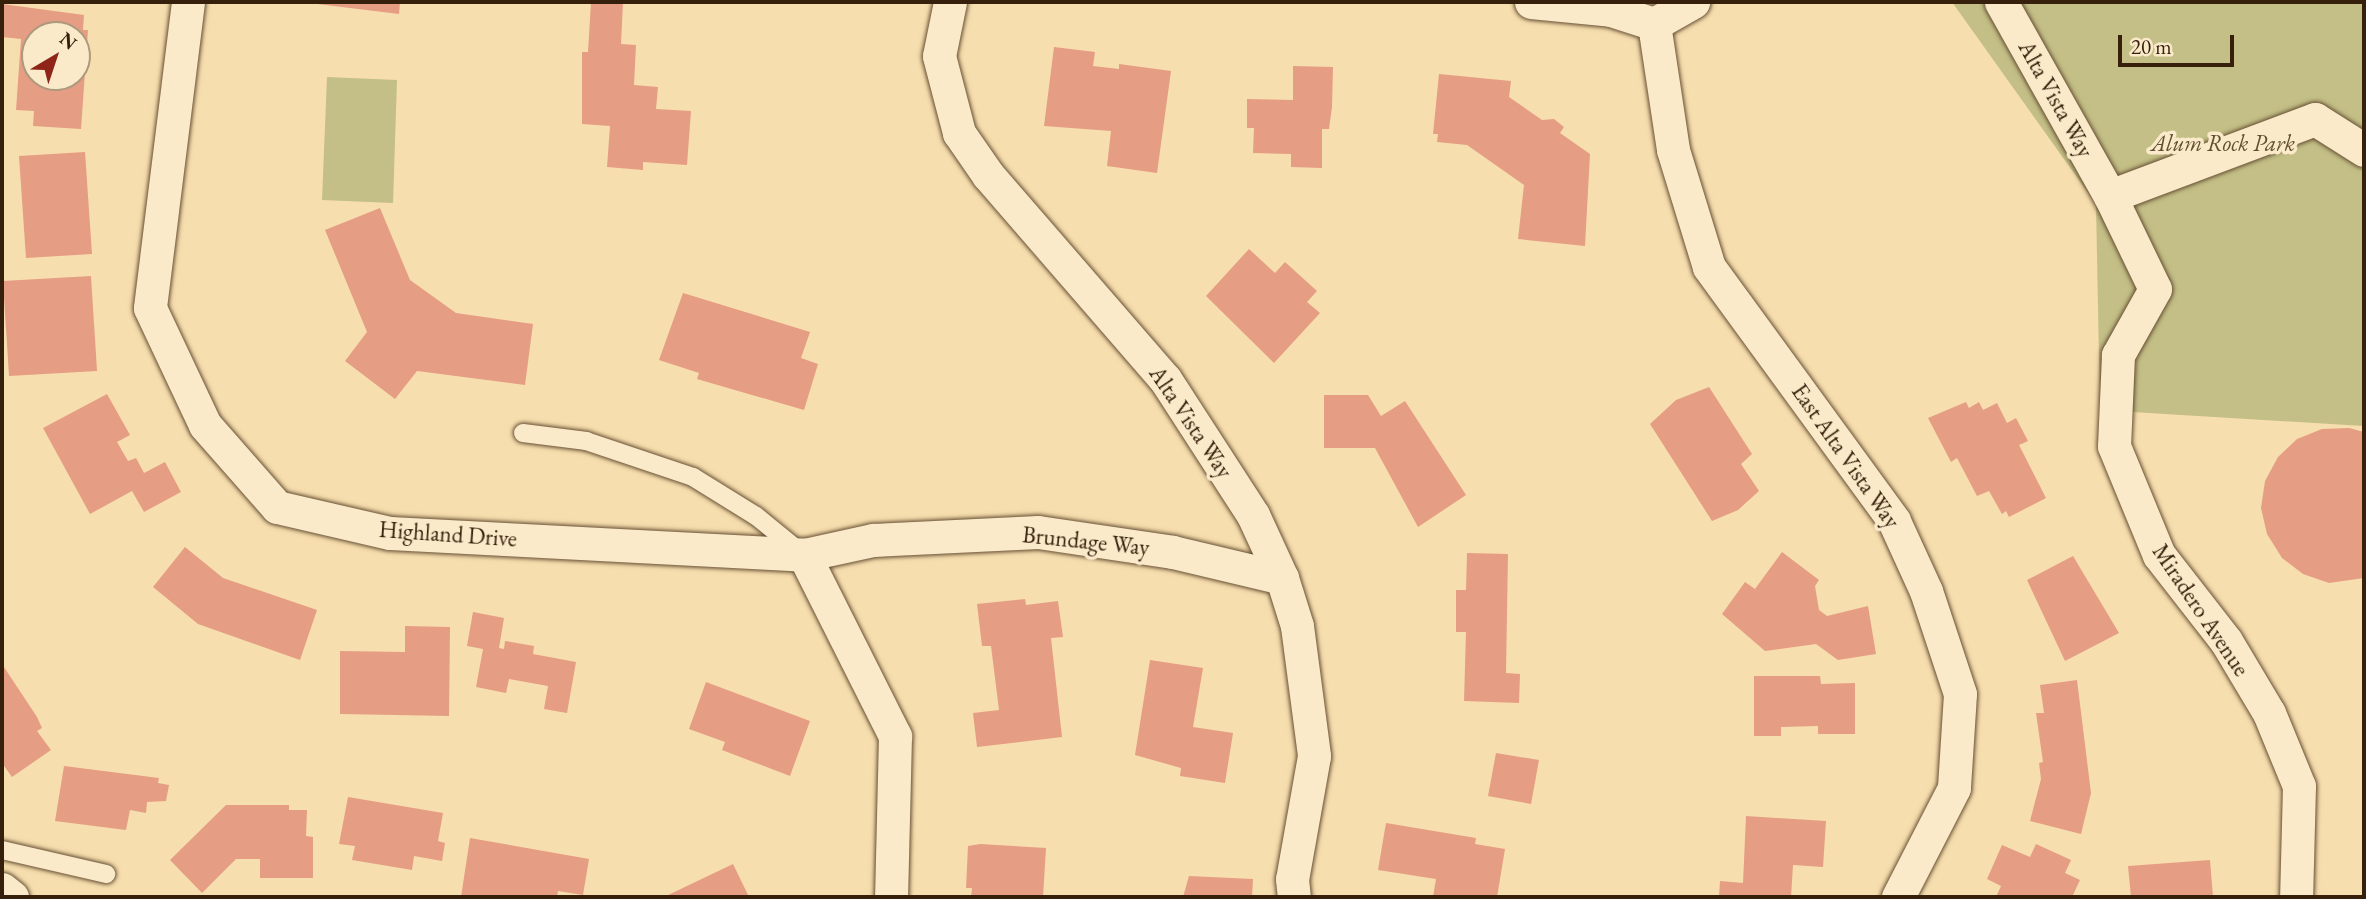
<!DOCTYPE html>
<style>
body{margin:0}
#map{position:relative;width:2366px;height:899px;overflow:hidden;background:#f7deae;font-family:"EB Garamond",serif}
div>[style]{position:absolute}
.green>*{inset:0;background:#c3bf86}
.building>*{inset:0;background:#e59d84}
.roads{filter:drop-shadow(0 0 2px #675034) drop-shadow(0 0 2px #675034)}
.service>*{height:18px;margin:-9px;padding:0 9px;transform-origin:9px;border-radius:9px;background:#faeaca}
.minor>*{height:33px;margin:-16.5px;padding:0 16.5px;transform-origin:16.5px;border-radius:16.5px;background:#faeaca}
span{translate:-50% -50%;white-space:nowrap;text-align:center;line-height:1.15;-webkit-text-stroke:7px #faeaca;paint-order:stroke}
.street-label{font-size:23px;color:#37200b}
.park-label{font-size:23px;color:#615030;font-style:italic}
.frame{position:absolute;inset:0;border:4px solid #37200b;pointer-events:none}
.north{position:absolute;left:21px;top:21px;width:70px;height:70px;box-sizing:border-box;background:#faeaca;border:2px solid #ac997e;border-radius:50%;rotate:39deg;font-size:19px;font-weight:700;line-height:28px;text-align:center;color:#37200b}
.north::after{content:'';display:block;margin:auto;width:24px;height:32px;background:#8f2418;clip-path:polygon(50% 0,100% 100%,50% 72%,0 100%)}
.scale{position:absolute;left:2118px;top:35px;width:116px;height:32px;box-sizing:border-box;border:4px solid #37200b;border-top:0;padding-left:9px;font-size:21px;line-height:24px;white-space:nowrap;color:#37200b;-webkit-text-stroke:5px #faeaca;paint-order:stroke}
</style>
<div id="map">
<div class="green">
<i style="clip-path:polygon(1952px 2px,2364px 2px,2364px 426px,2100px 410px,2096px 204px)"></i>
<i style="clip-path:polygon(327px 77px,397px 80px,393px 203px,322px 200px)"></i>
</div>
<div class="building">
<i style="clip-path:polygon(301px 2px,400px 2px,399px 14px)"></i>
<i style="clip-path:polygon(591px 2px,623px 2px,621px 44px,636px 45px,634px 85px,658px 87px,656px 109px,691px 111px,687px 165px,643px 162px,643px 170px,607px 167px,610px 126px,582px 124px,582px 52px,588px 52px)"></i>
<i style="clip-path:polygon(evenodd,2px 4px,84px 15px,83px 30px,88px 30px,81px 129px,33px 126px,34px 111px,16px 110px,21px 39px,2px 37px,2px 4px,35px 35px,77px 35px,77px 77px,35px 77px,35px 35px)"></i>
<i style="clip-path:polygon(1054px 47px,1095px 52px,1093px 66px,1119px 69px,1119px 64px,1171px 71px,1157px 173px,1107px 166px,1111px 131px,1044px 126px)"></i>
<i style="clip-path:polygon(1293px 66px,1333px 67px,1332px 107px,1329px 129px,1322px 129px,1322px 168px,1291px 167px,1291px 154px,1253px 153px,1254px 128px,1247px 128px,1247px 99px,1293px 100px)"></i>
<i style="clip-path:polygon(1439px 74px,1511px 81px,1509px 97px,1542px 120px,1554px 119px,1564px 127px,1560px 133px,1590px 154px,1585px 246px,1518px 239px,1524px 185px,1467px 145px,1437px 142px,1438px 134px,1433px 134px)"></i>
<i style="clip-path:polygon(85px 152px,92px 254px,26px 258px,19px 156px)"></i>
<i style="clip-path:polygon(380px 208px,410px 280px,456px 313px,533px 324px,525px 385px,417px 371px,395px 399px,345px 361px,367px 332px,325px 230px)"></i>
<i style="clip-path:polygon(1249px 249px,1275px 273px,1285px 262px,1317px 291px,1307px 302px,1320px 313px,1274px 363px,1206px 296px)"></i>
<i style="clip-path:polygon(91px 276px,97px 371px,9px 376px,3px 281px)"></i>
<i style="clip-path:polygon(683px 293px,810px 332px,801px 358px,818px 364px,804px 410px,697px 379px,699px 373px,659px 360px)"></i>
<i style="clip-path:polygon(1709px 387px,1752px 454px,1741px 464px,1759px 491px,1738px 510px,1712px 521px,1650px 424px,1676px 400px)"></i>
<i style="clip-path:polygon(107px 394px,130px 435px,117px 442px,128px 461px,136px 458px,144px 473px,165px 462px,181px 492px,144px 512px,132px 491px,90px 514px,43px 428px)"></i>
<i style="clip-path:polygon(1324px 395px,1368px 395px,1381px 416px,1405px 401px,1466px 495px,1418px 527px,1375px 448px,1324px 448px)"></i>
<i style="clip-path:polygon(1966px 402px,1969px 408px,1979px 402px,1983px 410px,1997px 403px,2007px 423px,2016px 418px,2028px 441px,2019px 445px,2046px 498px,2009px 517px,2006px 511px,2002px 514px,1989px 491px,1977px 496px,1957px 458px,1951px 462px,1928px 418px)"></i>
<i style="clip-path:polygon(2349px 428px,2364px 432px,2364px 578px,2329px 583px,2303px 574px,2282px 558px,2267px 534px,2261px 508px,2265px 481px,2278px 457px,2297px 439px,2322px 429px)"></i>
<i style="clip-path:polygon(185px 547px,223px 578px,317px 610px,300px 660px,198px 624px,153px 587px)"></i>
<i style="clip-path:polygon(1782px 552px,1819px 580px,1815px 586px,1819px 610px,1827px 616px,1868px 606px,1876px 654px,1838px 660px,1816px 644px,1765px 651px,1722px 614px,1745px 582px,1755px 589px)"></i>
<i style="clip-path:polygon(1467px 553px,1508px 554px,1506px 673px,1520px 674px,1519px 703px,1464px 701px,1466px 632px,1456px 632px,1456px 590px,1466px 590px)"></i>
<i style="clip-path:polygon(2073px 556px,2119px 633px,2065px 661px,2027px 580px)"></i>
<i style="clip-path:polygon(1025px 599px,1026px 605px,1058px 601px,1063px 637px,1051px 638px,1062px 737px,977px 747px,973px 713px,999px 710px,991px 646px,982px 646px,977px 604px)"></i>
<i style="clip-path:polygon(473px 612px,504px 618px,499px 648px,504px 649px,505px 641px,534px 646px,533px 654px,576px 662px,567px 713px,544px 709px,548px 686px,509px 679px,506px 693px,476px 687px,483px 649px,467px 646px)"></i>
<i style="clip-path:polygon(405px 626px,450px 627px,449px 716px,340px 714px,340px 651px,405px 652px)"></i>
<i style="clip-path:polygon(1150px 660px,1203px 668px,1193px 727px,1233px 733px,1225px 783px,1180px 776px,1181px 768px,1135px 755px)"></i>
<i style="clip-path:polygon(2px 664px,37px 717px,42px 728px,37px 731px,51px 750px,12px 777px,2px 763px)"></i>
<i style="clip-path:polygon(1754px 676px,1820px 676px,1821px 684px,1855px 683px,1855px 734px,1818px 734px,1818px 726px,1781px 727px,1781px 736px,1754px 736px)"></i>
<i style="clip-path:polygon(2077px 680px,2091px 793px,2081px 834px,2030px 821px,2041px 779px,2039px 763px,2043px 762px,2036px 713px,2044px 713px,2040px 685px)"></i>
<i style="clip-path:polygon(706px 682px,810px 721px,790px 776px,722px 750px,725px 742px,689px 729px)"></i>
<i style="clip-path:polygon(1496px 753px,1539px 760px,1531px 804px,1488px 796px)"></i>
<i style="clip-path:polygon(64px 766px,159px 778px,158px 783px,169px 785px,166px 801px,147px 802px,146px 813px,130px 810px,126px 830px,55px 821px)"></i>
<i style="clip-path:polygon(348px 797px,443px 813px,438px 841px,445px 843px,442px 861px,414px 856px,412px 870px,352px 860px,355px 846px,339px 844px)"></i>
<i style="clip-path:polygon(226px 805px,289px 805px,289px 810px,307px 810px,306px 836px,313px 837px,313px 878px,260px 878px,260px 859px,236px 859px,202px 893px,170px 860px)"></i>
<i style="clip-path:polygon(1746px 816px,1826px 821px,1823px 867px,1793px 865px,1791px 897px,1719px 897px,1720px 881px,1743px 883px)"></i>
<i style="clip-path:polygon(1386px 823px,1476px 838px,1475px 844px,1505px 849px,1497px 897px,1433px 897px,1436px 879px,1378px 870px)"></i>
<i style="clip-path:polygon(470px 838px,589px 859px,583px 895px,558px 891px,557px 897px,461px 897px)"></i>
<i style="clip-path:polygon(980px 844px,1046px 848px,1043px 897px,971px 897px,972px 888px,966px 888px,968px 846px)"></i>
<i style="clip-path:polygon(2036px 844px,2071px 860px,2065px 873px,2080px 880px,2072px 897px,1996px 897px,2001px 886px,1987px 879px,2002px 845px,2030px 857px)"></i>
<i style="clip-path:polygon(2210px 860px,2213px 897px,2131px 897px,2128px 866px)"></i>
<i style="clip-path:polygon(733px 864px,749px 897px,664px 897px)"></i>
<i style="clip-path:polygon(1189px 876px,1253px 879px,1252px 897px,1183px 897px)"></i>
</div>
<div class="roads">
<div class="service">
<i style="left:523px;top:433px;width:64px;rotate:7.2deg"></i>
<i style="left:586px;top:441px;width:113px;rotate:18.6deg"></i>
<i style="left:693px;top:477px;width:74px;rotate:31.8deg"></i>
<i style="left:756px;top:516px;width:55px;rotate:39.1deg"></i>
<i style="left:2px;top:850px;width:107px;rotate:13deg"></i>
</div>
<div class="minor">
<i style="left:188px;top:2px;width:308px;rotate:97.1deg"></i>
<i style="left:150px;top:308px;width:129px;rotate:64.8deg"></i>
<i style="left:205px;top:425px;width:109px;rotate:48.7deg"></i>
<i style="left:277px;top:507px;width:116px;rotate:13deg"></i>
<i style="left:390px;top:533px;width:415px;rotate:3deg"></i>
<i style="left:804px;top:555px;width:71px;rotate:-12.3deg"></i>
<i style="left:873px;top:540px;width:165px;rotate:-2.8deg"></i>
<i style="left:1038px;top:532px;width:136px;rotate:8.4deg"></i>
<i style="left:1173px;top:552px;width:112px;rotate:13.4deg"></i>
<i style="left:950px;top:2px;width:55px;rotate:101.5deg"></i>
<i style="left:939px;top:56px;width:80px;rotate:75.4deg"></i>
<i style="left:959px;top:133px;width:51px;rotate:55.4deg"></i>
<i style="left:988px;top:175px;width:270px;rotate:49.1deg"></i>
<i style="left:1165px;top:379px;width:162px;rotate:57.1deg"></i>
<i style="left:1253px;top:515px;width:69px;rotate:65.3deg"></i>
<i style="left:1282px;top:578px;width:50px;rotate:72.6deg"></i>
<i style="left:1297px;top:626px;width:131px;rotate:82.5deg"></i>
<i style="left:1314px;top:756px;width:125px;rotate:100.1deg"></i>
<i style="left:1292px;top:879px;width:18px;rotate:84deg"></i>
<i style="left:1531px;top:2px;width:80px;rotate:5.7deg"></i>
<i style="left:1611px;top:10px;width:45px;rotate:18deg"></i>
<i style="left:1654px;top:24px;width:45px;rotate:-29.4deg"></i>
<i style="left:2001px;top:2px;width:223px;rotate:60.7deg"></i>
<i style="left:2110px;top:196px;width:103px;rotate:64.2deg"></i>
<i style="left:2155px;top:289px;width:76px;rotate:119.3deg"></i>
<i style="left:2118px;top:355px;width:91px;rotate:92.5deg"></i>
<i style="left:2114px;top:446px;width:118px;rotate:67.6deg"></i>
<i style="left:2159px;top:555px;width:109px;rotate:52.1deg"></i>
<i style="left:2226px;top:641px;width:84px;rotate:59.2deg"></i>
<i style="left:2269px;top:713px;width:79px;rotate:67.7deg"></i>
<i style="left:2299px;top:786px;width:111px;rotate:91.5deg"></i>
<i style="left:1654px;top:24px;width:127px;rotate:81.4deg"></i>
<i style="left:1673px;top:150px;width:122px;rotate:72.9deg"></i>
<i style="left:1709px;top:267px;width:314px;rotate:53.9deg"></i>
<i style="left:1894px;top:521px;width:77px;rotate:65.4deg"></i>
<i style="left:1926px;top:591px;width:108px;rotate:71.7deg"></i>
<i style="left:1960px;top:694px;width:94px;rotate:93.7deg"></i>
<i style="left:1954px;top:788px;width:123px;rotate:117.2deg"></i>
<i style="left:2110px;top:196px;width:219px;rotate:-20.6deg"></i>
<i style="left:2315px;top:119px;width:58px;rotate:32.3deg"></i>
<i style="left:804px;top:555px;width:203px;rotate:63.3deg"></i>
<i style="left:895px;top:736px;width:161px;rotate:91.4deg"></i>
<i style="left:2px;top:889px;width:13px;rotate:39deg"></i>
</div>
</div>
<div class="street-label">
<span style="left:2056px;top:99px;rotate:61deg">Alta Vista Way</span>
<span style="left:1191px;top:422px;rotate:56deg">Alta Vista Way</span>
<span style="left:1846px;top:456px;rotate:55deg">East Alta Vista Way</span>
<span style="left:448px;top:534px;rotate:4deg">Highland Drive</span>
<span style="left:1086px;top:541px;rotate:6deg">Brundage Way</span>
<span style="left:2201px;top:610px;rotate:56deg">Miradero Avenue</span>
</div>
<div class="park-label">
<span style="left:2223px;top:143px">Alum Rock Park</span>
</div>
<div class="frame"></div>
<div class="north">N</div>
<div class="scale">20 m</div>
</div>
